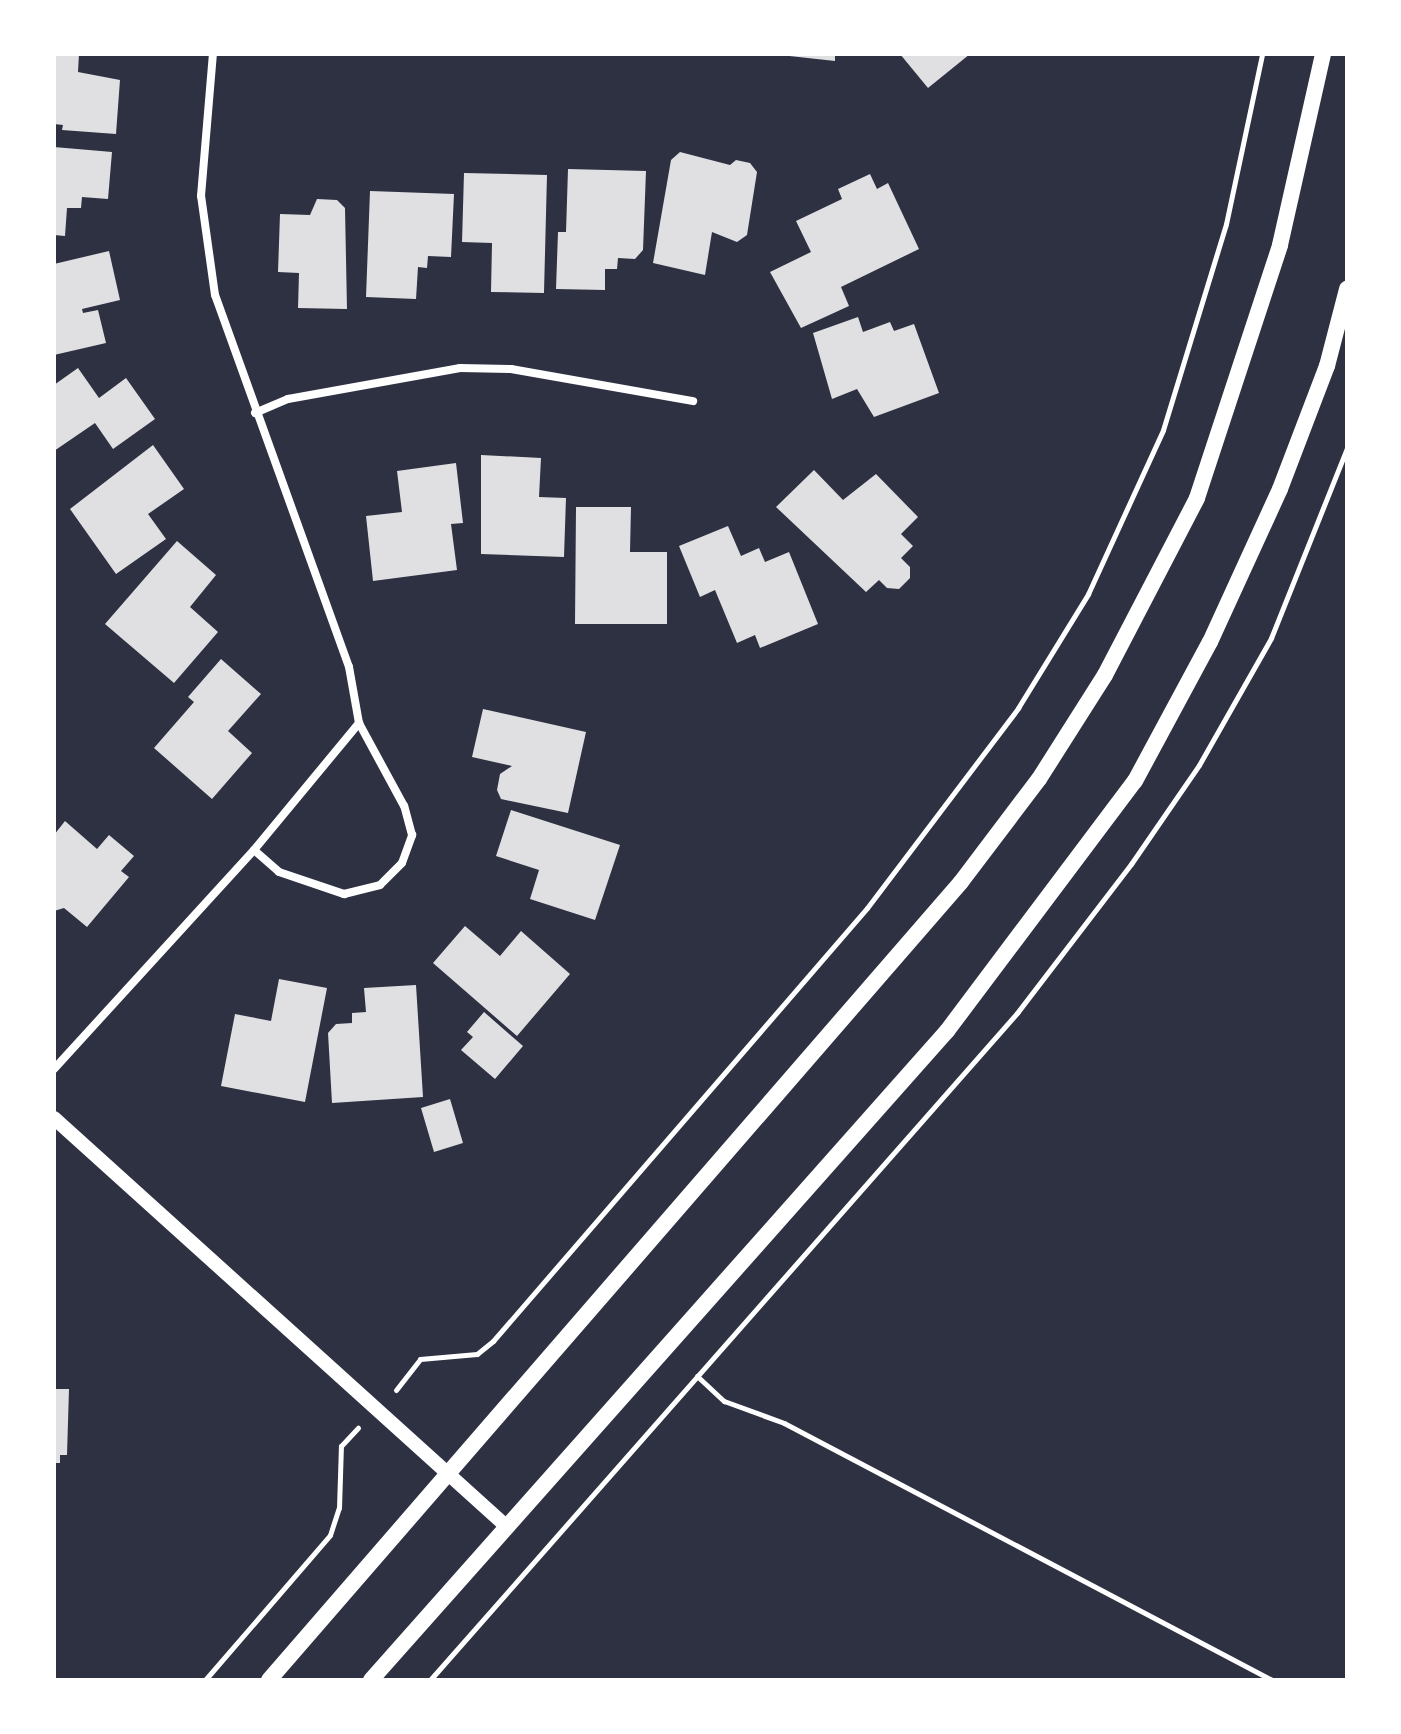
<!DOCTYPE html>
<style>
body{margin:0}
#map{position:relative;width:1401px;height:1734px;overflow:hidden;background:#2d3142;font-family:"DejaVu Sans",sans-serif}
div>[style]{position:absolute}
.building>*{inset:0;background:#e0e0e3}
.path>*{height:5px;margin:-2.5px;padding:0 2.5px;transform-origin:2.5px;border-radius:2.5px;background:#fff}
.minor>*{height:8px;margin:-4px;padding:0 4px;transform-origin:4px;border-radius:4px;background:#fff}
.tertiary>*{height:14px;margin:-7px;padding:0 7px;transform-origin:7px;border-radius:7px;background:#fff}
.secondary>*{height:16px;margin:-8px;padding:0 8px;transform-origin:8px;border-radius:8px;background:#fff}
span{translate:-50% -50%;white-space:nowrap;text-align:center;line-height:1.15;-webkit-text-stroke:7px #fff;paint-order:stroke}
.frame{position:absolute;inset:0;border:56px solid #fff;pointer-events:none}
</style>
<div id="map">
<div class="building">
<i style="clip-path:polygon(54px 54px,79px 54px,78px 72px,120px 80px,116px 134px,62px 130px,63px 125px,54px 124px)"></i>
<i style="clip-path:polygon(771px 54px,835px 54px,835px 61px)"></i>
<i style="clip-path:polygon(900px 54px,970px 54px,928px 88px)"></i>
<i style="clip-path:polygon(54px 147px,112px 152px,108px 199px,82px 197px,81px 208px,67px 208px,65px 236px,54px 235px)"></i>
<i style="clip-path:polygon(680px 152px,730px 165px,736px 160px,750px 163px,757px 172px,747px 235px,737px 242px,712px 232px,705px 275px,653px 263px,671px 160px)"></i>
<i style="clip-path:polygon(568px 169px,646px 171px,643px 250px,635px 259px,618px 258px,617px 269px,605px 269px,605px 290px,556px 289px,558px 232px,566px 232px)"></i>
<i style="clip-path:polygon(464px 173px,547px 175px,544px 293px,491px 292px,492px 243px,462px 242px)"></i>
<i style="clip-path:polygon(870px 174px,877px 189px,888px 183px,919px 249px,841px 287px,849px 306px,801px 328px,770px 272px,811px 252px,796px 221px,842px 199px,838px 189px)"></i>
<i style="clip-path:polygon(370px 191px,454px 194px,451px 257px,428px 256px,427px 268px,418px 267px,416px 299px,366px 297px)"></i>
<i style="clip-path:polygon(317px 199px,337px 200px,345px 208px,347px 309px,298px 308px,299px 273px,278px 272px,280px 214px,310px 215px)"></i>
<i style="clip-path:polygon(109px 251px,120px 300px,82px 309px,83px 313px,98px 310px,106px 343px,54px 355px,54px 264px)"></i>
<i style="clip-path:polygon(858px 317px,863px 332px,890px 322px,894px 331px,914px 324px,939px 393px,874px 417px,857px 389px,832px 399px,813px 333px)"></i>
<i style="clip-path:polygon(78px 368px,99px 398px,126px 378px,155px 419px,113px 449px,95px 423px,54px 451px,54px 385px)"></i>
<i style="clip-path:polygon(153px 445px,184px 489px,148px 514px,166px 539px,116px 574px,70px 509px)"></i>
<i style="clip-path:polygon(481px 455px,541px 458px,539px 497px,566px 498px,564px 557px,481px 554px)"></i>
<i style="clip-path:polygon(456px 463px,463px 523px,451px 524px,457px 570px,373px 581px,366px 516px,402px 512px,397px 471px)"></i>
<i style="clip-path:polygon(814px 470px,843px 500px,876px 474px,918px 517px,901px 534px,913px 546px,901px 558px,910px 567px,910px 578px,899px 589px,887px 588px,879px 580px,866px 592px,776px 507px)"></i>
<i style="clip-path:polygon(576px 507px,631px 507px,630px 552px,667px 552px,667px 624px,575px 624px)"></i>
<i style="clip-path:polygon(728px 526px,741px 556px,759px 548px,765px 562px,789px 552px,818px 624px,760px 648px,755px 635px,737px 643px,715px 590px,700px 597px,679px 546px)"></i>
<i style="clip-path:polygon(177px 541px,216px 575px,190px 607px,218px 632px,174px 683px,105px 624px)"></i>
<i style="clip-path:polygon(221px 659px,261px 694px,228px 731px,252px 753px,212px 799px,154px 748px,194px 702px,188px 697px)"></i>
<i style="clip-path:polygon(483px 709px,586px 732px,568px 813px,501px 799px,497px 790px,500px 774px,512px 766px,472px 757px)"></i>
<i style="clip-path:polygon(511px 810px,620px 845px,595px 920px,530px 899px,539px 870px,496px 856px)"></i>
<i style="clip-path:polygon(65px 821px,97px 849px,109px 835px,134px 856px,121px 871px,129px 877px,87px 927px,64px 908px,54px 911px,54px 835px)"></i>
<i style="clip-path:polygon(465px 926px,500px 956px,521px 931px,570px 974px,517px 1036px,433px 963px)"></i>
<i style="clip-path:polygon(279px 979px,327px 988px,305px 1102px,221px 1086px,235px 1014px,271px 1021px)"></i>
<i style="clip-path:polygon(416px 985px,423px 1097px,332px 1103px,328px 1033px,336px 1024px,352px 1023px,352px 1013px,366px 1012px,364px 988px)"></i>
<i style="clip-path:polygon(484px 1012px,523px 1046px,495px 1079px,461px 1050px,473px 1037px,467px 1032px)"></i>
<i style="clip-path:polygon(450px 1099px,463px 1143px,434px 1152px,421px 1108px)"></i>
<i style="clip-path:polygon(54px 1389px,69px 1389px,67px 1455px,60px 1455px,60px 1463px,54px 1463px)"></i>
</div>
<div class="path">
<i style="left:697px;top:1376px;width:37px;rotate:43deg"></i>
<i style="left:724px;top:1401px;width:64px;rotate:20.1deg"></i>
<i style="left:784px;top:1423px;width:552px;rotate:27.77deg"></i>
<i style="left:396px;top:1390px;width:39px;rotate:-52deg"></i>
<i style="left:420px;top:1359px;width:57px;rotate:-5deg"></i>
<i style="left:477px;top:1354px;width:21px;rotate:-39deg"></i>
<i style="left:493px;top:1341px;width:572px;rotate:-49.18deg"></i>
<i style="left:867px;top:908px;width:251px;rotate:-52.9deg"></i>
<i style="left:1018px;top:708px;width:134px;rotate:-58.4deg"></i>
<i style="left:1088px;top:594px;width:180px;rotate:-65.4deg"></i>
<i style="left:1163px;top:430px;width:215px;rotate:-73deg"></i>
<i style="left:1226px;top:224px;width:174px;rotate:-78deg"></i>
<i style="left:205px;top:1680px;width:191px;rotate:-49.2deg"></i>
<i style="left:330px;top:1535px;width:28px;rotate:-72deg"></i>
<i style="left:339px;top:1508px;width:62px;rotate:-88.2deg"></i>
<i style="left:341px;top:1446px;width:25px;rotate:-47deg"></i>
<i style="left:430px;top:1680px;width:889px;rotate:-48.65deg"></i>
<i style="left:1017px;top:1013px;width:188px;rotate:-52.6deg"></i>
<i style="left:1131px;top:864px;width:120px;rotate:-55.5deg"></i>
<i style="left:1199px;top:765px;width:146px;rotate:-60.4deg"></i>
<i style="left:1271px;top:638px;width:205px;rotate:-68.2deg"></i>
</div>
<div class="minor">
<i style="left:255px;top:413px;width:36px;rotate:-23deg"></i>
<i style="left:288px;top:399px;width:175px;rotate:-10.2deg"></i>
<i style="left:460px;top:368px;width:51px;rotate:1.1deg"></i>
<i style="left:511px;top:369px;width:185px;rotate:10deg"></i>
<i style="left:254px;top:850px;width:33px;rotate:41deg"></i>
<i style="left:279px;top:872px;width:69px;rotate:18.7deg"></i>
<i style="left:344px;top:894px;width:37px;rotate:-14deg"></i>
<i style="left:380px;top:885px;width:31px;rotate:-45deg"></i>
<i style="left:402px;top:863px;width:30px;rotate:-70deg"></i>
<i style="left:412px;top:835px;width:30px;rotate:-105deg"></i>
<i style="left:404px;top:806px;width:94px;rotate:-118.5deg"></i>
<i style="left:54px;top:1069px;width:297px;rotate:-47.6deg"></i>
<i style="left:254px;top:850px;width:165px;rotate:-50.4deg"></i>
<i style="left:359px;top:723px;width:57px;rotate:-100.1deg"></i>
<i style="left:349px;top:667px;width:395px;rotate:-109.8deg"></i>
<i style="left:215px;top:295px;width:100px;rotate:-98deg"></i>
<i style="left:201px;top:196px;width:143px;rotate:-85.2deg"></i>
</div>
<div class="tertiary">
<i style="left:54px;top:1118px;width:609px;rotate:42.07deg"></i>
</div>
<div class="secondary">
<i style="left:269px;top:1680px;width:1056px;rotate:-49.07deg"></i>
<i style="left:961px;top:882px;width:129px;rotate:-52.9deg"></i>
<i style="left:1039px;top:779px;width:123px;rotate:-57.6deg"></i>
<i style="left:1105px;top:675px;width:199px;rotate:-62.5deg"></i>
<i style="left:1197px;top:498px;width:266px;rotate:-71.8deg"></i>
<i style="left:1280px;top:245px;width:196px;rotate:-77.3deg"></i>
<i style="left:371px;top:1680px;width:868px;rotate:-48.41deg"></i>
<i style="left:947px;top:1031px;width:313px;rotate:-53.1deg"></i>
<i style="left:1135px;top:781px;width:158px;rotate:-61.7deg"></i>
<i style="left:1210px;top:642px;width:168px;rotate:-65.4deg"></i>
<i style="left:1280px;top:489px;width:132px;rotate:-69.1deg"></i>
<i style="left:1327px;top:366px;width:80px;rotate:-75.4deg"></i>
</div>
<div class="frame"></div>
</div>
